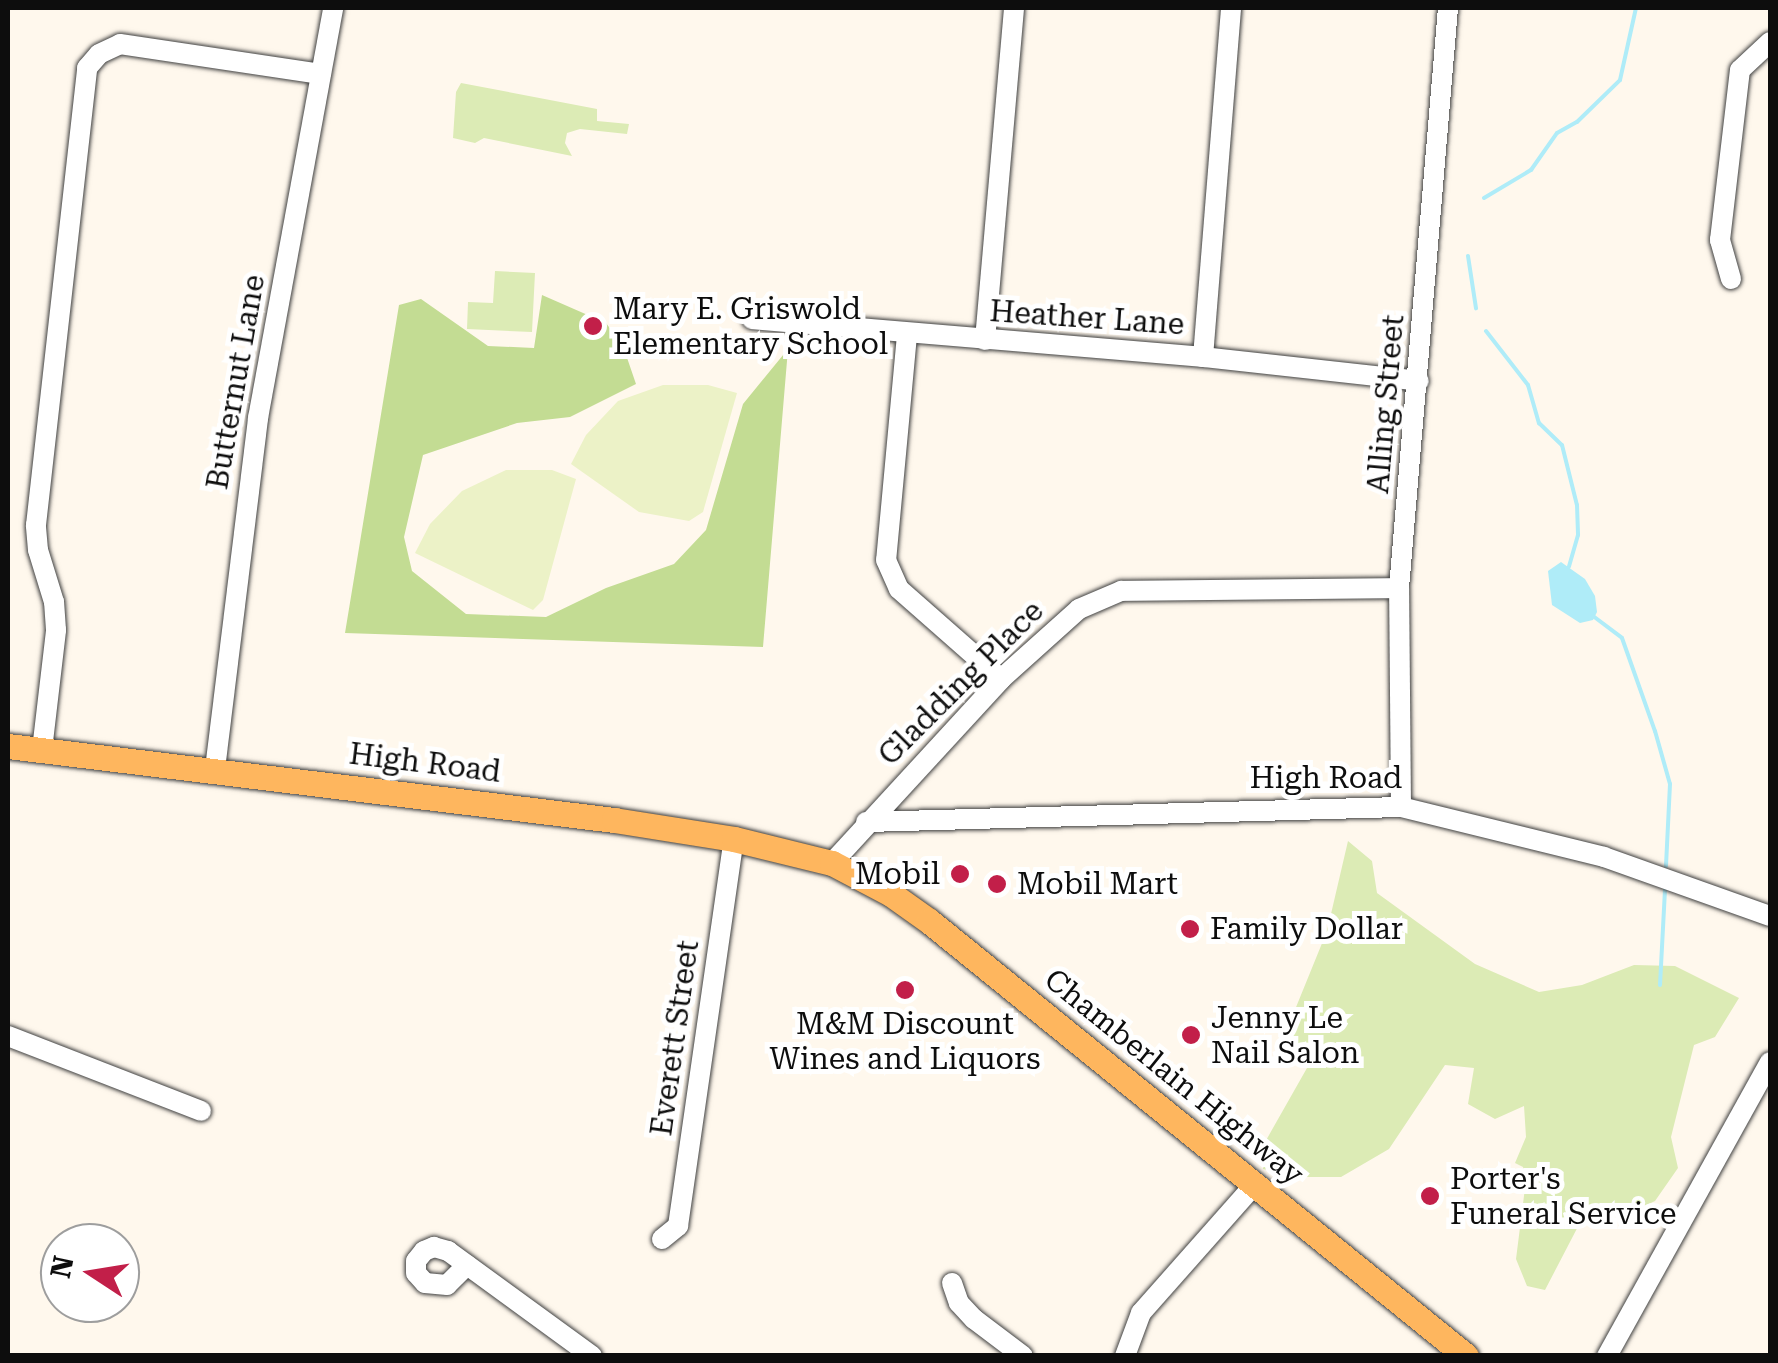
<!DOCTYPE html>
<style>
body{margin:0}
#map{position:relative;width:1778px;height:1363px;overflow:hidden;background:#fff8ed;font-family:"Roboto Serif",serif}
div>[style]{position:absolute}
.green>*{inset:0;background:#dcebb5}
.forest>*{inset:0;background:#c3dc93}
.pitch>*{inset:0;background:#ecf2c7}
.water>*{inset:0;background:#afecf8}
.stream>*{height:4px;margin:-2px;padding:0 2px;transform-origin:2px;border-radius:2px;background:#afecf8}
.roads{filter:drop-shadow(0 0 2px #404040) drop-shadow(0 0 2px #404040)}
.minor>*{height:20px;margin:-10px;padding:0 10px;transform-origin:10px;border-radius:10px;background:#fff}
.major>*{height:25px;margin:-12.5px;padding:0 12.5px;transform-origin:12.5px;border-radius:12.5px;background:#feb65e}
.dots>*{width:28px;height:28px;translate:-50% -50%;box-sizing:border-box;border:5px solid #fff;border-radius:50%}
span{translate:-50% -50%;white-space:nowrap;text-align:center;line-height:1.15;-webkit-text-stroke:10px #fff;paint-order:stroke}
.poi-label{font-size:30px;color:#0d0d0d}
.left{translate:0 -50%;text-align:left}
.right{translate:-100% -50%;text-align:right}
.street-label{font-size:30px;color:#0d0d0d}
.frame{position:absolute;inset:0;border:10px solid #0d0d0d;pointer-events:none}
.north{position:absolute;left:40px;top:1223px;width:100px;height:100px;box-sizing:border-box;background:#fff;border:2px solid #9e9e9e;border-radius:50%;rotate:282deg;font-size:28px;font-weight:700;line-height:40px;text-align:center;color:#0d0d0d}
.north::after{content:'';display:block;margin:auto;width:35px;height:45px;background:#c21f49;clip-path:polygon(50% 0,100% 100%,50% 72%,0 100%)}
</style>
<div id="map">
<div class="green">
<i style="clip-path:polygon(461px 83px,597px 109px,597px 121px,629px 124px,627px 134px,580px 129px,567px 133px,565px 143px,572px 156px,484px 138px,475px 143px,453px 138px,456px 92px)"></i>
<i style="clip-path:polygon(495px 271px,535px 273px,532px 332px,467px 329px,468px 302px,493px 303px)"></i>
<i style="clip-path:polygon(1348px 841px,1372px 861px,1377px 893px,1475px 964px,1539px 992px,1582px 985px,1634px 965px,1675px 966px,1739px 998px,1715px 1037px,1694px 1045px,1671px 1137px,1678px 1168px,1655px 1201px,1634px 1211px,1620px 1203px,1584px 1215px,1545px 1290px,1527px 1286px,1516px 1259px,1526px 1180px,1523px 1167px,1515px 1163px,1526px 1137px,1524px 1106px,1495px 1119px,1468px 1104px,1474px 1068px,1445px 1065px,1389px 1149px,1341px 1177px,1301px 1177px,1263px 1169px,1260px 1151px,1307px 1068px,1279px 1049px,1327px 931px)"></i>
</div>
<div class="forest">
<i style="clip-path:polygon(542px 295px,606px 323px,623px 346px,636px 384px,570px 417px,517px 423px,423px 455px,404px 537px,412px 571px,466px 614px,546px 617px,606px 588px,674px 564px,706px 530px,743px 404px,788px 349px,763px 647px,345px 633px,399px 305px,421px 299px,488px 346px,534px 348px)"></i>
</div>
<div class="pitch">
<i style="clip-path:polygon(663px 385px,708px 385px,737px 393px,703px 512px,689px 521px,639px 512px,571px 464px,586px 435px,618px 401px)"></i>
<i style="clip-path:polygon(506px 470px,552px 470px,576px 479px,543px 600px,533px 610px,415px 553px,430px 524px,462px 491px)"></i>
</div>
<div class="water">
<i style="clip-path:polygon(1561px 562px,1585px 579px,1595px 596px,1597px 612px,1593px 620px,1580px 623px,1552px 605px,1548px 571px)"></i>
</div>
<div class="stream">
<i style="left:1484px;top:198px;width:55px;rotate:-30.8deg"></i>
<i style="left:1531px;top:170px;width:45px;rotate:-54.9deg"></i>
<i style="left:1557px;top:133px;width:23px;rotate:-29deg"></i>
<i style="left:1577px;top:122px;width:60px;rotate:-44.3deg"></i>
<i style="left:1620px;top:80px;width:74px;rotate:-77.5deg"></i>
<i style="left:1468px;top:256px;width:53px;rotate:81.3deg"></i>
<i style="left:1486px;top:331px;width:68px;rotate:52.1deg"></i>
<i style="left:1528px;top:385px;width:40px;rotate:74deg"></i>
<i style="left:1539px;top:423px;width:32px;rotate:44deg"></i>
<i style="left:1562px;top:445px;width:62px;rotate:76deg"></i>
<i style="left:1577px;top:505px;width:30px;rotate:88deg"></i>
<i style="left:1578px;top:535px;width:33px;rotate:106deg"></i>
<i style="left:1593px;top:616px;width:36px;rotate:37deg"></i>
<i style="left:1622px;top:638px;width:99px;rotate:70.5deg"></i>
<i style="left:1655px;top:731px;width:55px;rotate:74.2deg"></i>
<i style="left:1670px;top:784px;width:82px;rotate:92.8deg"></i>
<i style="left:1660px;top:985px;width:97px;rotate:-87deg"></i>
</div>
<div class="roads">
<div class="minor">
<i style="left:1731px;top:279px;width:41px;rotate:-105.8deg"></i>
<i style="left:1720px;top:240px;width:171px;rotate:-83.3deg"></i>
<i style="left:1740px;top:70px;width:41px;rotate:-43deg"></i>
<i style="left:752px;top:319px;width:453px;rotate:4.8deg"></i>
<i style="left:1203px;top:357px;width:217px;rotate:6.3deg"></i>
<i style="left:907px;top:335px;width:226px;rotate:95.3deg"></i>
<i style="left:886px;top:560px;width:32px;rotate:66deg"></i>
<i style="left:899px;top:589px;width:136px;rotate:41.4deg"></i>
<i style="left:985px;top:340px;width:333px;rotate:-85deg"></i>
<i style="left:1203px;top:357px;width:350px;rotate:-85.4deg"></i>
<i style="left:42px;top:750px;width:121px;rotate:-83.3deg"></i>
<i style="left:56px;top:630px;width:28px;rotate:-94deg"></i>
<i style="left:54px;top:602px;width:54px;rotate:-107.1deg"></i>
<i style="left:38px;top:550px;width:25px;rotate:-95deg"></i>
<i style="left:36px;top:525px;width:460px;rotate:-83.6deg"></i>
<i style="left:87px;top:68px;width:18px;rotate:-49deg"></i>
<i style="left:99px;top:54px;width:23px;rotate:-25deg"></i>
<i style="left:120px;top:44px;width:203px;rotate:8.5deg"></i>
<i style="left:215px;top:769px;width:354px;rotate:-83deg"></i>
<i style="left:258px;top:418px;width:417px;rotate:-79.6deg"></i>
<i style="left:1401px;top:807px;width:219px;rotate:-90.5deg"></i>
<i style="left:1399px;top:588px;width:582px;rotate:-85.17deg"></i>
<i style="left:866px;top:822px;width:535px;rotate:-1.61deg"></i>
<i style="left:1401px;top:807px;width:209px;rotate:13.8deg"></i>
<i style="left:1604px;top:857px;width:176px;rotate:19.6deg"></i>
<i style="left:832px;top:863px;width:250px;rotate:-47.4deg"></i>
<i style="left:1001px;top:679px;width:105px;rotate:-41.9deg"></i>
<i style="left:1079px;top:609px;width:46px;rotate:-23.2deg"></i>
<i style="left:1121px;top:591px;width:278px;rotate:-0.6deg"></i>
<i style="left:8px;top:1036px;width:207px;rotate:21.2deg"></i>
<i style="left:662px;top:1239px;width:21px;rotate:-39deg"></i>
<i style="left:678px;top:1226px;width:391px;rotate:-81.8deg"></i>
<i style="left:467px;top:1265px;width:28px;rotate:135deg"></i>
<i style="left:447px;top:1285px;width:22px;rotate:-175deg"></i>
<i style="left:425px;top:1283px;width:13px;rotate:-132deg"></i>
<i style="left:416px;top:1273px;width:12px;rotate:-90deg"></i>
<i style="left:416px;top:1261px;width:13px;rotate:-51deg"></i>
<i style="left:424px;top:1251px;width:11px;rotate:-22deg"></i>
<i style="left:434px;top:1247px;width:15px;rotate:16deg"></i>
<i style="left:448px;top:1251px;width:178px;rotate:36.1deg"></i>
<i style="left:952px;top:1283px;width:21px;rotate:71deg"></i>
<i style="left:959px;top:1303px;width:22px;rotate:47deg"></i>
<i style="left:974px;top:1319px;width:61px;rotate:37.1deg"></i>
<i style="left:1125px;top:1356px;width:46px;rotate:-69.6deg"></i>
<i style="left:1141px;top:1313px;width:172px;rotate:-48.5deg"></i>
<i style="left:1607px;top:1356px;width:336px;rotate:-61deg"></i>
</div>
<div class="major">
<i style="left:8px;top:746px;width:611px;rotate:6.96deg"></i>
<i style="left:614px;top:820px;width:121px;rotate:9deg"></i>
<i style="left:734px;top:839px;width:101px;rotate:13.8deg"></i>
<i style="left:832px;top:863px;width:67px;rotate:27.7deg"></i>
<i style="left:891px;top:894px;width:47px;rotate:35.4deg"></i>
<i style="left:929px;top:921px;width:691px;rotate:39.01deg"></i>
</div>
</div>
<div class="dots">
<i style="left:593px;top:326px;background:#c21f49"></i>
<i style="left:960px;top:874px;background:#c21f49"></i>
<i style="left:997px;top:884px;background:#c21f49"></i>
<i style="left:1190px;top:929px;background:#c21f49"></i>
<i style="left:905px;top:990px;background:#c21f49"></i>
<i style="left:1191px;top:1035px;background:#c21f49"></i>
<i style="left:1430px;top:1196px;background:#c21f49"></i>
</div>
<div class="poi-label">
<span class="left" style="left:613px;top:326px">Mary E. Griswold<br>Elementary School</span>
<span class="right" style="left:940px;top:874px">Mobil</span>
<span class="left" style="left:1017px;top:884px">Mobil Mart</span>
<span class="left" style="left:1210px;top:929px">Family Dollar</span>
<span class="left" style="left:1211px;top:1035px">Jenny Le<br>Nail Salon</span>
<span style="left:905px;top:1041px">M&amp;M Discount<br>Wines and Liquors</span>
<span class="left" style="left:1450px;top:1196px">Porter's<br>Funeral Service</span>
</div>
<div class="street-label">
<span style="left:1087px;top:318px;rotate:4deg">Heather Lane</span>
<span style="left:236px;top:382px;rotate:-80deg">Butternut Lane</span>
<span style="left:1386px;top:404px;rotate:-85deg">Alling Street</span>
<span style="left:961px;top:683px;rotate:-45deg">Gladding Place</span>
<span style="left:425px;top:763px;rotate:7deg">High Road</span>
<span style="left:1326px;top:778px">High Road</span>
<span style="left:675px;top:1038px;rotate:-82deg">Everett Street</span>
<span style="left:1174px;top:1077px;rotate:39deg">Chamberlain Highway</span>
</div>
<div class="frame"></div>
<div class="north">N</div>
</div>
